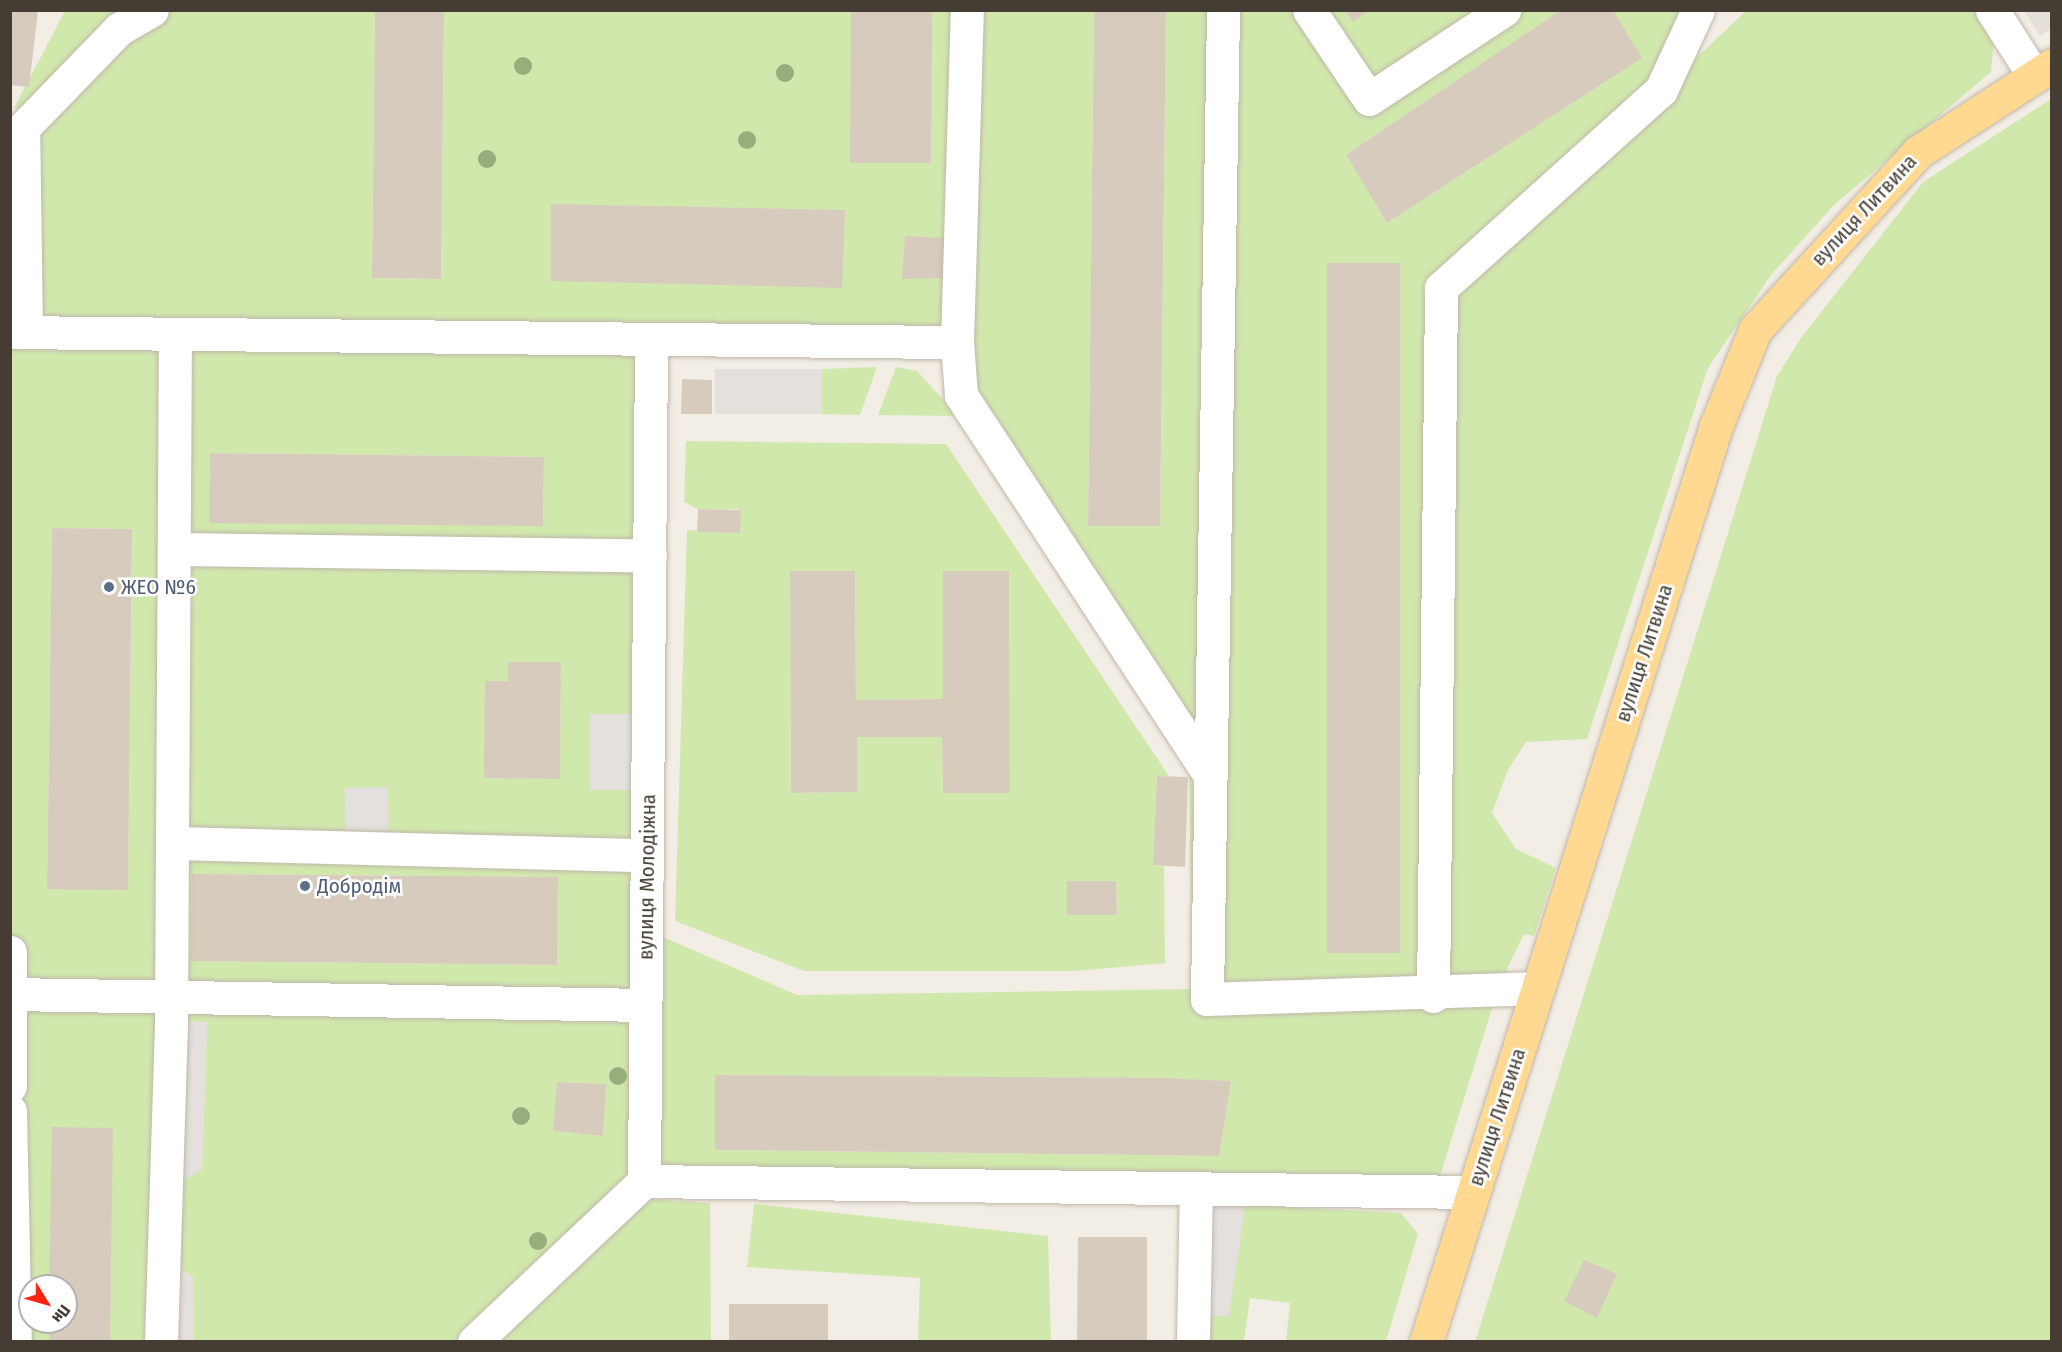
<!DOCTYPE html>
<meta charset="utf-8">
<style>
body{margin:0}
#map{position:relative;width:2062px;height:1352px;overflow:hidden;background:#f3eee5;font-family:"Fira Sans Condensed",sans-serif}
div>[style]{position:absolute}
.industrial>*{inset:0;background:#e5dfda}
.green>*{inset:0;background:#d1e8ad}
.parking>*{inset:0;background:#e3e0dd}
.building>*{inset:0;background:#d7cbbd}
.roads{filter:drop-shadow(0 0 2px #c1b7aa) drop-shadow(0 0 2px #c1b7aa)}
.minor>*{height:33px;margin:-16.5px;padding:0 16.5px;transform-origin:16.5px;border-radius:16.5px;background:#fff}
.major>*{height:33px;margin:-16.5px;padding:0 16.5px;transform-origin:16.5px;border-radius:16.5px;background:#ffd891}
.trees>*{width:18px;height:18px;margin:-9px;border-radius:50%;background:#97ad7c}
.dots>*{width:16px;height:16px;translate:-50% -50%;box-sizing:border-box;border:3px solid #fff;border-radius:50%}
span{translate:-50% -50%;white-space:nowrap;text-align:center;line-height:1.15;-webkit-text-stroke:5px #fff;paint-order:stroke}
.street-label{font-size:21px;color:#453d34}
.service-label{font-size:21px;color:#4e5e75}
.left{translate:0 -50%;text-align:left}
.frame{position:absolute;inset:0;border:12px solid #453d34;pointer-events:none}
.north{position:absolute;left:18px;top:1274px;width:60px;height:60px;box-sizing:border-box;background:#fff;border:2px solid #b5b1ae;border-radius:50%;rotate:127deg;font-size:16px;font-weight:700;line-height:24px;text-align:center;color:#453d34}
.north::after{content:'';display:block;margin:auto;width:21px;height:27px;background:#fc2512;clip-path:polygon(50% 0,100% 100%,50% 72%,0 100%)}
</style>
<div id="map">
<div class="industrial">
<i style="clip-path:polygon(2024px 11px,2051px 11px,2051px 29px,2040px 36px)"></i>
</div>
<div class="green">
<i style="clip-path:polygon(evenodd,65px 11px,375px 11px,372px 278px,441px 279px,444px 11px,966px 11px,955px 330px,651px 340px,648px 714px,590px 790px,648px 790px,656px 934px,797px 995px,1192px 989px,1189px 769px,959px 420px,967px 11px,1094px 11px,1088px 526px,1160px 526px,1166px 11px,1561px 11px,1346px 155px,1387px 223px,1641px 58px,1613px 11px,1698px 11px,1663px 89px,1746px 11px,1976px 11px,1994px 37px,1991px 72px,1834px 205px,1771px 275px,1708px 368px,1587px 739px,1526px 742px,1508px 770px,1492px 813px,1516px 849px,1556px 868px,1534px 936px,1524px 934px,1499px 986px,1435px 1192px,644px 1181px,474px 1341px,194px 1341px,193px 1277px,161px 1341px,11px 1341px,10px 332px,38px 112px,14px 108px,65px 11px,1328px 263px,1400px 263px,1400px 953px,1328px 953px,1328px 263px,65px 11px,211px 453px,544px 457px,543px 525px,543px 526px,211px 453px,65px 11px,52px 528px,132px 529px,128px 889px,47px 889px,52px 528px,65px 11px,508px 662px,561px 662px,560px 779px,508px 681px,508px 662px,65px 11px,193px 874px,558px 877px,557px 965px,192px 961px,193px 874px,65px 11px,171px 1021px,207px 1022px,202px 1170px,171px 1021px,65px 11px,716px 1075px,1231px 1081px,1219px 1156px,716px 1150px,716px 1075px,65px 11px,557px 1082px,605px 1084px,603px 1136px,554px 1131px,557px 1082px,65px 11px,30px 1286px,66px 1286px,66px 1322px,30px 1322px,30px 1286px)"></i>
<i style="clip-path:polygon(2051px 99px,2051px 1341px,1475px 1342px,1777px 376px,1801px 338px,1923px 182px)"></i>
<i style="clip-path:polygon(877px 367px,860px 415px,822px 414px,822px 369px)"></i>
<i style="clip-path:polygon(896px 367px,917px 371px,958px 416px,878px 415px)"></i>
<i style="clip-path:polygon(evenodd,686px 441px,946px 444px,1169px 776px,1157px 776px,1153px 865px,1164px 866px,1165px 963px,1076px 971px,804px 971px,675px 921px,687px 530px,740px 533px,739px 509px,698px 509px,684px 502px,686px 441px,790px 571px,855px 571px,856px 700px,943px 699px,943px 572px,1009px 571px,1010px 793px,943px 793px,942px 737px,857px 737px,857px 792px,791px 793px,790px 571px,686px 441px,1116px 881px,1117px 914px,1068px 915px,1067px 881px,1116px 881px)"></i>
<i style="clip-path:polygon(650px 1199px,710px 1203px,711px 1341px,501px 1341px)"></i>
<i style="clip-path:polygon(754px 1204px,1048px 1236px,1051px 1341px,918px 1341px,920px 1278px,747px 1267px)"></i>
<i style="clip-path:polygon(1245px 1205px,1401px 1213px,1418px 1234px,1386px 1341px,1286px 1341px,1290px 1303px,1250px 1298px,1244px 1341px,1193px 1342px,1237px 1257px)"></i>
</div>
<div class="parking">
<i style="clip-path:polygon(715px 369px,822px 369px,822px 414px,715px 414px)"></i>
<i style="clip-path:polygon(590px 714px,648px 714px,648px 790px,590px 790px)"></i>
<i style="clip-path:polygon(388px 787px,389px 848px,346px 847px,345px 788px)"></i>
<i style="clip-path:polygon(171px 1021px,207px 1022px,202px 1170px,166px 1191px)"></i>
<i style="clip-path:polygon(1196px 1192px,1245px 1205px,1229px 1316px,1193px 1316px)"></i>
<i style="clip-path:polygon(164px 1256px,193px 1277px,194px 1341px,161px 1342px)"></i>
</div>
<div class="building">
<i style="clip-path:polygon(10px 10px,38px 10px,29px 87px,10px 85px)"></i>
<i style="clip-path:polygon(375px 10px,444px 10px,441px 279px,372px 278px)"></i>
<i style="clip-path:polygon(851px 10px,932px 10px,931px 163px,850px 163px)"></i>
<i style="clip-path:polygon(1094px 10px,1166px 10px,1160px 526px,1088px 526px)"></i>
<i style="clip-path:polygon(1345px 10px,1369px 10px,1353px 22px)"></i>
<i style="clip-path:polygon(1561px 10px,1613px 10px,1642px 58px,1387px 223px,1346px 155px)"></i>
<i style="clip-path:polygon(551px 204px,845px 210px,842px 288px,551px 281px)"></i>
<i style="clip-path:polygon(905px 236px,945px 238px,944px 278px,902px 279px)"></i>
<i style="clip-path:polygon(1327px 263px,1400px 263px,1400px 953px,1327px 953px)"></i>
<i style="clip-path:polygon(682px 379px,712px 380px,712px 414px,681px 414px)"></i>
<i style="clip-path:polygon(210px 453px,544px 457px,543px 526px,209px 523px)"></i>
<i style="clip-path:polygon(698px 509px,741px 510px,740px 533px,697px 532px)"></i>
<i style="clip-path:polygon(52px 528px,132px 529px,128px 890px,47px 889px)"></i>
<i style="clip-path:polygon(790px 571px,855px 571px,856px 700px,943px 699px,943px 571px,1009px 571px,1010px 793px,943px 793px,942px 737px,857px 737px,857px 792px,791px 793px)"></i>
<i style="clip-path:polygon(508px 662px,561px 662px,560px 779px,484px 778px,485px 681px,508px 681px)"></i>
<i style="clip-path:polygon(1157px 776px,1188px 777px,1185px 867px,1153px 865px)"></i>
<i style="clip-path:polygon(192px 874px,558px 877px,557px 965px,191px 961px)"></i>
<i style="clip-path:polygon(1067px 881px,1116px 881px,1117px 915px,1067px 915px)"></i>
<i style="clip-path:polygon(715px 1075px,1159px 1078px,1231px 1081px,1219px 1156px,715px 1150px)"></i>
<i style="clip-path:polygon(557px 1082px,606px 1084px,603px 1136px,553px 1131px)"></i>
<i style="clip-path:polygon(52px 1127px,113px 1128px,110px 1342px,49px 1342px,49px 1322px,66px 1322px,66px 1286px,49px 1286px)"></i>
<i style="clip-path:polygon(1078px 1237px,1147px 1237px,1147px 1342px,1077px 1342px)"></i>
<i style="clip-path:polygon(1584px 1260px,1617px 1274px,1597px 1318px,1564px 1301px)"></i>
<i style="clip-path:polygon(729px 1304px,828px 1304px,828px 1342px,729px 1342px)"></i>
</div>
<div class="roads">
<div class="minor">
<i style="left:1223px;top:10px;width:989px;rotate:90.93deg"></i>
<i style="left:1207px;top:999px;width:331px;rotate:-1.9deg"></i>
<i style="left:1309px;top:10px;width:107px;rotate:56deg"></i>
<i style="left:1369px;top:99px;width:162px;rotate:-33.4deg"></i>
<i style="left:1992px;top:10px;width:78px;rotate:57.5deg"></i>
<i style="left:10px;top:332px;width:947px;rotate:0.61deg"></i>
<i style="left:957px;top:342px;width:53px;rotate:85.7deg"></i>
<i style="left:961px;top:395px;width:449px;rotate:56.8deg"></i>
<i style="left:26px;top:332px;width:204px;rotate:-90.8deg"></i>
<i style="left:23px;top:128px;width:138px;rotate:-45.9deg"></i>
<i style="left:119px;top:29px;width:38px;rotate:-30deg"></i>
<i style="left:957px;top:342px;width:332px;rotate:-88.3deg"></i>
<i style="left:175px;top:549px;width:475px;rotate:0.8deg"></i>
<i style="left:173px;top:843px;width:474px;rotate:1.5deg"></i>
<i style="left:10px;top:952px;width:134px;rotate:90deg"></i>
<i style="left:10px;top:994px;width:635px;rotate:0.99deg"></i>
<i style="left:1433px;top:996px;width:708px;rotate:-89.35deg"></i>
<i style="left:1441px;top:288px;width:296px;rotate:-42deg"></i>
<i style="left:1661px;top:90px;width:88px;rotate:-65.2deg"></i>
<i style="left:10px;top:1111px;width:231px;rotate:88.8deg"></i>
<i style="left:644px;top:1181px;width:829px;rotate:0.76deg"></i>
<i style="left:161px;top:1342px;width:321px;rotate:-88.2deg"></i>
<i style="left:171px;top:1021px;width:687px;rotate:-89.67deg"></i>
<i style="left:474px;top:1342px;width:234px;rotate:-43.4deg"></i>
<i style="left:644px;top:1181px;width:841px;rotate:-89.52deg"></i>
<i style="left:1193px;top:1342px;width:150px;rotate:-88.9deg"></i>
</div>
<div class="major">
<i style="left:1426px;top:1342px;width:961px;rotate:-72.43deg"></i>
<i style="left:1716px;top:426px;width:104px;rotate:-67.9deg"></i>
<i style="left:1755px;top:330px;width:241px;rotate:-47.5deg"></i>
<i style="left:1918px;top:152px;width:160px;rotate:-33deg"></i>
</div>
</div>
<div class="trees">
<i style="left:523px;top:66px"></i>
<i style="left:785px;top:73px"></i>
<i style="left:747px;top:140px"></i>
<i style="left:487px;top:159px"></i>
<i style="left:618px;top:1076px"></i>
<i style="left:521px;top:1116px"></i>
<i style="left:538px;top:1241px"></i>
</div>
<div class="dots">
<i style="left:109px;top:587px;background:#5c6f8a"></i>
<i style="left:305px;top:886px;background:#5c6f8a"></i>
</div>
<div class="street-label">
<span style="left:1864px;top:210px;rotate:-47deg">вулиця Литвина</span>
<span style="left:1644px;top:653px;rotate:-72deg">вулиця Литвина</span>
<span style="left:647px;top:877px;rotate:-89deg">вулиця Молодіжна</span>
<span style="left:1497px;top:1117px;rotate:-72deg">вулиця Литвина</span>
</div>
<div class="service-label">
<span class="left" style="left:121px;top:587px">ЖЕО №6</span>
<span class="left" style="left:317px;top:886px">Добродім</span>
</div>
<div class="frame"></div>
<div class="north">Пн</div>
</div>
